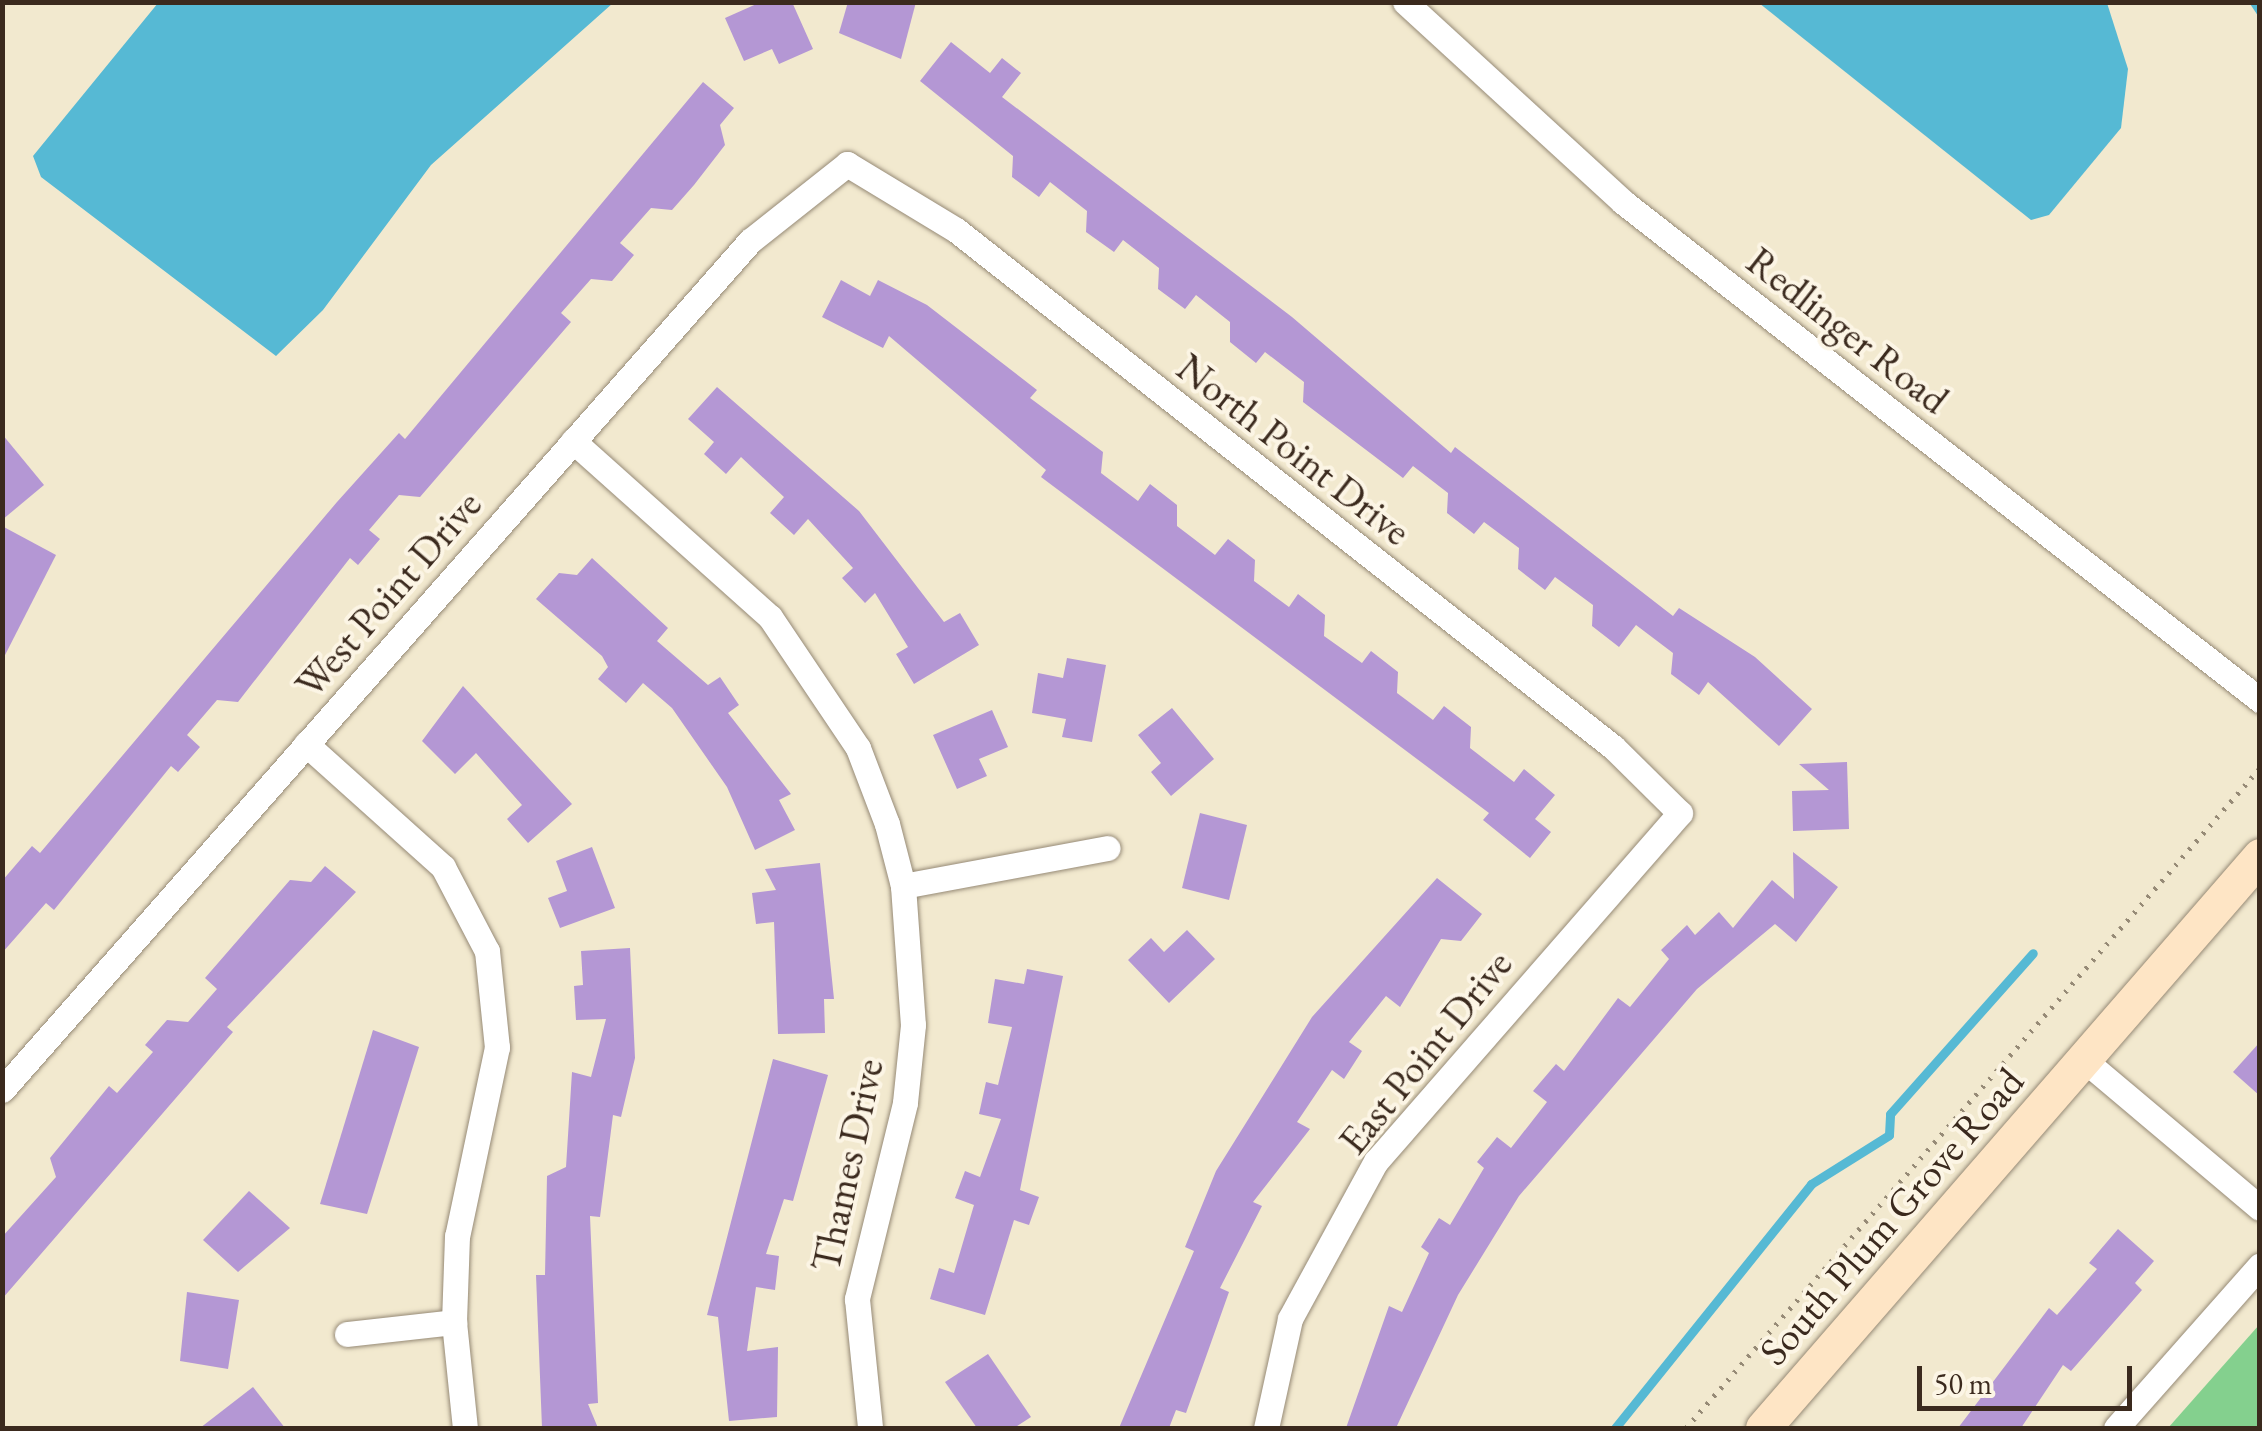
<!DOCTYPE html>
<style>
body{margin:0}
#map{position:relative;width:2262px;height:1431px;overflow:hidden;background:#f2e9cf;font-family:"EB Garamond",serif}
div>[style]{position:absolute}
.green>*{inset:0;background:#84d08e}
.water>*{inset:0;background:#56b9d4}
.stream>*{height:9px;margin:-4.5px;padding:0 4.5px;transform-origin:4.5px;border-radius:4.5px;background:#56b9d4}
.building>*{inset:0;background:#b497d4}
.path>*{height:5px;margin-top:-2.5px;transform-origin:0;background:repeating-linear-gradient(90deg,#968a76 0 2.5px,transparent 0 10.5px)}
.roads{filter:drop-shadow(0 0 2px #968a76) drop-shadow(0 0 2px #968a76)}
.street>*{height:25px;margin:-12.5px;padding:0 12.5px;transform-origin:12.5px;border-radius:12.5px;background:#fff}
.secondary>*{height:35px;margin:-17.5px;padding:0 17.5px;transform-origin:17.5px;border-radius:17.5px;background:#fee5c5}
span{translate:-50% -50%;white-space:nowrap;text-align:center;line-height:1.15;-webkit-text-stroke:8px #fcf5e5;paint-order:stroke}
.street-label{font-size:40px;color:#3b2a1e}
.frame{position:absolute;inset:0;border:5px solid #3b2a1e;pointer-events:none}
.scale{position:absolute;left:1917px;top:1366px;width:215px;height:45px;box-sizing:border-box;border:5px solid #3b2a1e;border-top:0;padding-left:12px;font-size:30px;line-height:35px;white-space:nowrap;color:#3b2a1e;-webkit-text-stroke:8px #fcf5e5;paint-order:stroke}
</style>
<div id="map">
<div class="green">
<i style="clip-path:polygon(2259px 1325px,2259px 1428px,2168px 1428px)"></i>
</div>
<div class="water">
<i style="clip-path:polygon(158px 3px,613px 3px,431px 165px,323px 310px,276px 356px,41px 177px,33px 156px)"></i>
<i style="clip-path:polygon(1759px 3px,2107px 3px,2128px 69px,2121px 128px,2049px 215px,2031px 220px)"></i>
</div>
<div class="stream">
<i style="left:2254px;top:2px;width:11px;rotate:56deg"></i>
<i style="left:1615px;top:1428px;width:313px;rotate:-51.2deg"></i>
<i style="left:1811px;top:1184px;width:92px;rotate:-32.1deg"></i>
<i style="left:1889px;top:1135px;width:21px;rotate:-87deg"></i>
<i style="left:1890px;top:1114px;width:215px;rotate:-48.4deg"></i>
</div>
<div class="building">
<i style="clip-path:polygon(761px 2px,792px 2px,813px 49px,779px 64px,772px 49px,744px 61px,725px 18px)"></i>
<i style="clip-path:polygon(848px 2px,916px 2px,901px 59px,839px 33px)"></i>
<i style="clip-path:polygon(951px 42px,990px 73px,1002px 58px,1021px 73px,1002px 97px,1292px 317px,1451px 453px,1455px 447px,1673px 616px,1679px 608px,1755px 657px,1812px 709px,1779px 746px,1708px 682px,1699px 695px,1671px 674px,1673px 653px,1636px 625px,1619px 647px,1592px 626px,1593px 605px,1555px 577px,1545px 590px,1518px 569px,1519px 548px,1484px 522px,1474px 534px,1447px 513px,1448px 493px,1413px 466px,1403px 478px,1303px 402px,1304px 382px,1265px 352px,1256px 363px,1230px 342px,1230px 322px,1196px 295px,1185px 309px,1158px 289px,1159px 268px,1123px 240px,1114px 252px,1086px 232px,1087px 211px,1050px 182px,1039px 197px,1012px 177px,1013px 156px,920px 81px)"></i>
<i style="clip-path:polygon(703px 82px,734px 108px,720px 125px,725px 145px,694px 185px,672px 210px,651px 208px,620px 243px,634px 255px,612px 281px,591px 279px,561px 313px,571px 322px,420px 497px,399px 495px,369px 530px,380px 539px,358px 565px,350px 558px,238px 702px,217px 700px,187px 735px,200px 747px,178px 772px,171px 766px,54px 910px,46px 903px,2px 953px,2px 881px,32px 846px,40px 853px,337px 502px,399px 433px,405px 439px)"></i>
<i style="clip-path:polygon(841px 280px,870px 296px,878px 280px,927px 305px,1037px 390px,1030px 398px,1103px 452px,1101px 473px,1138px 501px,1150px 484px,1177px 505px,1177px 526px,1215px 555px,1228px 539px,1255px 560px,1254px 581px,1289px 607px,1298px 594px,1325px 615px,1324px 636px,1362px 663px,1371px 651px,1398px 672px,1397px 693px,1433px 720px,1444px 706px,1471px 727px,1470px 748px,1514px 782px,1524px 769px,1555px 795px,1535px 819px,1551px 832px,1530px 858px,1483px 820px,1489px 813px,1041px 477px,1046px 470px,889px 336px,883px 348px,822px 317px)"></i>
<i style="clip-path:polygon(717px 387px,859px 511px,944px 622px,960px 613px,979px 645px,914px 684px,896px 654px,908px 647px,875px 593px,865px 603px,842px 578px,853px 568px,808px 519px,794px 535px,770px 513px,784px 497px,741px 457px,726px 474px,704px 454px,714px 442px,688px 419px)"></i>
<i style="clip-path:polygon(2px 434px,44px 485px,2px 520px)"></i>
<i style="clip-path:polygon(2px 526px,56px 555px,2px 661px)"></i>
<i style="clip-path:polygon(592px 558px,668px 628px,657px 641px,708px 685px,720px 677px,739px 705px,728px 713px,791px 794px,779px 800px,795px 830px,755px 850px,727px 787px,672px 708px,643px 683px,626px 703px,598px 679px,608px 667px,602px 656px,536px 599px,559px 573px,577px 575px)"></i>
<i style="clip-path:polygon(1067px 658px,1106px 665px,1092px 742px,1062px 737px,1066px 719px,1032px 713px,1038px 673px,1063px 678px)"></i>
<i style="clip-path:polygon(463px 686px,572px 804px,528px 843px,507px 819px,522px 805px,476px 753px,455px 774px,422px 741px)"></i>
<i style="clip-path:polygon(1172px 708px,1214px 759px,1171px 796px,1151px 772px,1161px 763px,1138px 735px)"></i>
<i style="clip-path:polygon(992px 710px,1008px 747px,979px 759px,987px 776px,957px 789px,933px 735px)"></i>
<i style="clip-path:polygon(1847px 762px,1849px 829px,1793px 831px,1792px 791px,1829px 790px,1799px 764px)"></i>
<i style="clip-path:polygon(1200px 813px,1247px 825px,1229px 900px,1182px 888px)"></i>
<i style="clip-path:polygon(592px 847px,615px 908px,560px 928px,548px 898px,567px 891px,556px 861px)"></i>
<i style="clip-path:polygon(1793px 852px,1838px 887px,1796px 942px,1775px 924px,1697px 989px,1519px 1196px,1458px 1295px,1396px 1428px,1346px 1428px,1389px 1306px,1402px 1312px,1429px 1253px,1421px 1247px,1439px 1218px,1450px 1225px,1484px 1168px,1477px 1162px,1497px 1137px,1511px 1148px,1547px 1102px,1533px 1091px,1556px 1064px,1564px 1071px,1618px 998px,1630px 1007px,1669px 959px,1661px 950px,1687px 925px,1695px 935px,1719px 912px,1733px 928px,1772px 880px,1794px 899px)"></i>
<i style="clip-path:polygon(820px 863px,834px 999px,824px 999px,825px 1033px,778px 1034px,774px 922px,756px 924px,752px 893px,776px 890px,765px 869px)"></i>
<i style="clip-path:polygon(325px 866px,356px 892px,227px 1027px,233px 1032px,2px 1299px,2px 1237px,56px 1177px,50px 1158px,109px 1086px,117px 1093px,153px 1052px,145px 1045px,167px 1020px,188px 1022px,217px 989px,205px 978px,290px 880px,311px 882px)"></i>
<i style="clip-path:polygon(1437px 878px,1482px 914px,1461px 941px,1441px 939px,1400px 1007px,1386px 996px,1349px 1042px,1362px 1051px,1344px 1079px,1332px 1070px,1297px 1122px,1310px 1129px,1253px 1202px,1262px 1206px,1220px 1288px,1229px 1292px,1186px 1413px,1176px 1410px,1169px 1428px,1119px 1428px,1194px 1251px,1185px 1247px,1216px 1171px,1312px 1017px)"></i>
<i style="clip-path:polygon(1187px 930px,1215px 959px,1169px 1003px,1128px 960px,1151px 938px,1164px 952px)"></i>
<i style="clip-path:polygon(630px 948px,635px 1058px,621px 1117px,613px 1115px,600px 1217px,590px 1216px,598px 1403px,588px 1404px,598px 1428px,542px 1428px,536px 1275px,545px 1275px,547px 1176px,566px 1167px,572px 1072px,591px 1077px,606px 1019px,576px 1020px,574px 986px,583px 985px,581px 951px)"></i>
<i style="clip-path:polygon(1027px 969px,1063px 976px,1020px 1190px,1039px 1197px,1029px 1225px,1014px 1220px,985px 1315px,930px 1299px,939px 1268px,954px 1273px,974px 1205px,955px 1198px,965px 1171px,980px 1177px,1001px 1119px,979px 1114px,986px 1082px,998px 1085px,1012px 1027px,988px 1023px,995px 979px,1024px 984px)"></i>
<i style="clip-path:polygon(373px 1030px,419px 1047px,367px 1214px,320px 1204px)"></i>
<i style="clip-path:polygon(2260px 1042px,2260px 1096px,2233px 1072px)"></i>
<i style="clip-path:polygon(773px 1059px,828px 1075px,793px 1201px,784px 1199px,766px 1254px,779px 1256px,775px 1290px,756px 1287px,747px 1351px,778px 1347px,777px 1417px,729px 1421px,718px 1317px,707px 1315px)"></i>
<i style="clip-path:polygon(249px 1191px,290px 1228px,238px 1272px,203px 1240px)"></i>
<i style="clip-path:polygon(2118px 1229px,2154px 1261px,2135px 1283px,2142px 1290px,2071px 1371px,2063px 1365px,2021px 1428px,1958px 1428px,2049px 1308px,2057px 1315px,2097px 1269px,2089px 1263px)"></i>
<i style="clip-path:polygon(187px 1292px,239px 1300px,228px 1369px,180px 1361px)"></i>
<i style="clip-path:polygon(988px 1354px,1031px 1417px,1014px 1428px,977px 1428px,945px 1382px)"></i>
<i style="clip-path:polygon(253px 1387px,285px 1428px,200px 1428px)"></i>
</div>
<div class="path">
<i style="left:1686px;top:1428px;width:875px;rotate:-48.99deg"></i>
</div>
<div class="roads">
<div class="street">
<i style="left:1405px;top:2px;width:296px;rotate:42.5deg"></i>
<i style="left:1623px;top:202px;width:809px;rotate:38.02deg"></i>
<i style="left:573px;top:441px;width:264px;rotate:41.8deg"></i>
<i style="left:770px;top:617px;width:158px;rotate:56.1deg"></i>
<i style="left:858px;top:748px;width:81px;rotate:69.1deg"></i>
<i style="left:887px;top:824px;width:64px;rotate:75.5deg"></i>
<i style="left:903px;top:886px;width:139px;rotate:85.9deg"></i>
<i style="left:913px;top:1025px;width:78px;rotate:95.9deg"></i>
<i style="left:905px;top:1103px;width:202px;rotate:103.8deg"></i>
<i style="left:857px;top:1299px;width:130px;rotate:84.2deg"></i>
<i style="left:306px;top:744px;width:184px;rotate:41.9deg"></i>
<i style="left:443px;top:867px;width:95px;rotate:62.4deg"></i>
<i style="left:487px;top:951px;width:97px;rotate:84.1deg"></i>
<i style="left:497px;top:1047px;width:193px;rotate:101.9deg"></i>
<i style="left:457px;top:1236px;width:86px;rotate:92deg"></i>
<i style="left:454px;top:1322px;width:107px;rotate:84.1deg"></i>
<i style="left:903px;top:886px;width:208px;rotate:-10.5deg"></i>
<i style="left:2083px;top:1059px;width:231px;rotate:40.1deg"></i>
<i style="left:2px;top:1090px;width:1132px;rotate:-48.62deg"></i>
<i style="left:750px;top:241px;width:124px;rotate:-38.4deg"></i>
<i style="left:847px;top:164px;width:127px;rotate:31.2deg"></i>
<i style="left:956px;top:230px;width:836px;rotate:38.2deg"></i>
<i style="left:1613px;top:747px;width:94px;rotate:44.6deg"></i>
<i style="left:1680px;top:813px;width:462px;rotate:131.1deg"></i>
<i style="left:1376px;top:1161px;width:180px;rotate:118.6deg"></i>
<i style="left:1290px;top:1319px;width:112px;rotate:102.4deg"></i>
<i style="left:347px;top:1334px;width:108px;rotate:-6.4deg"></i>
<i style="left:2116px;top:1428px;width:217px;rotate:-48.5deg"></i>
</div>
<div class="secondary">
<i style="left:1763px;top:1428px;width:758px;rotate:-49.01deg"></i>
</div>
</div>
<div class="street-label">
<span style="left:1848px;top:330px;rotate:38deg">Redlinger Road</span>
<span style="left:1294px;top:449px;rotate:38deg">North Point Drive</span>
<span style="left:388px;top:594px;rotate:-49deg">West Point Drive</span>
<span style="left:1425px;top:1052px;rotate:-51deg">East Point Drive</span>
<span style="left:847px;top:1165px;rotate:-78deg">Thames Drive</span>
<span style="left:1891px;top:1216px;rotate:-49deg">South Plum Grove Road</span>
</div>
<div class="frame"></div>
<div class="scale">50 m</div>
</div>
